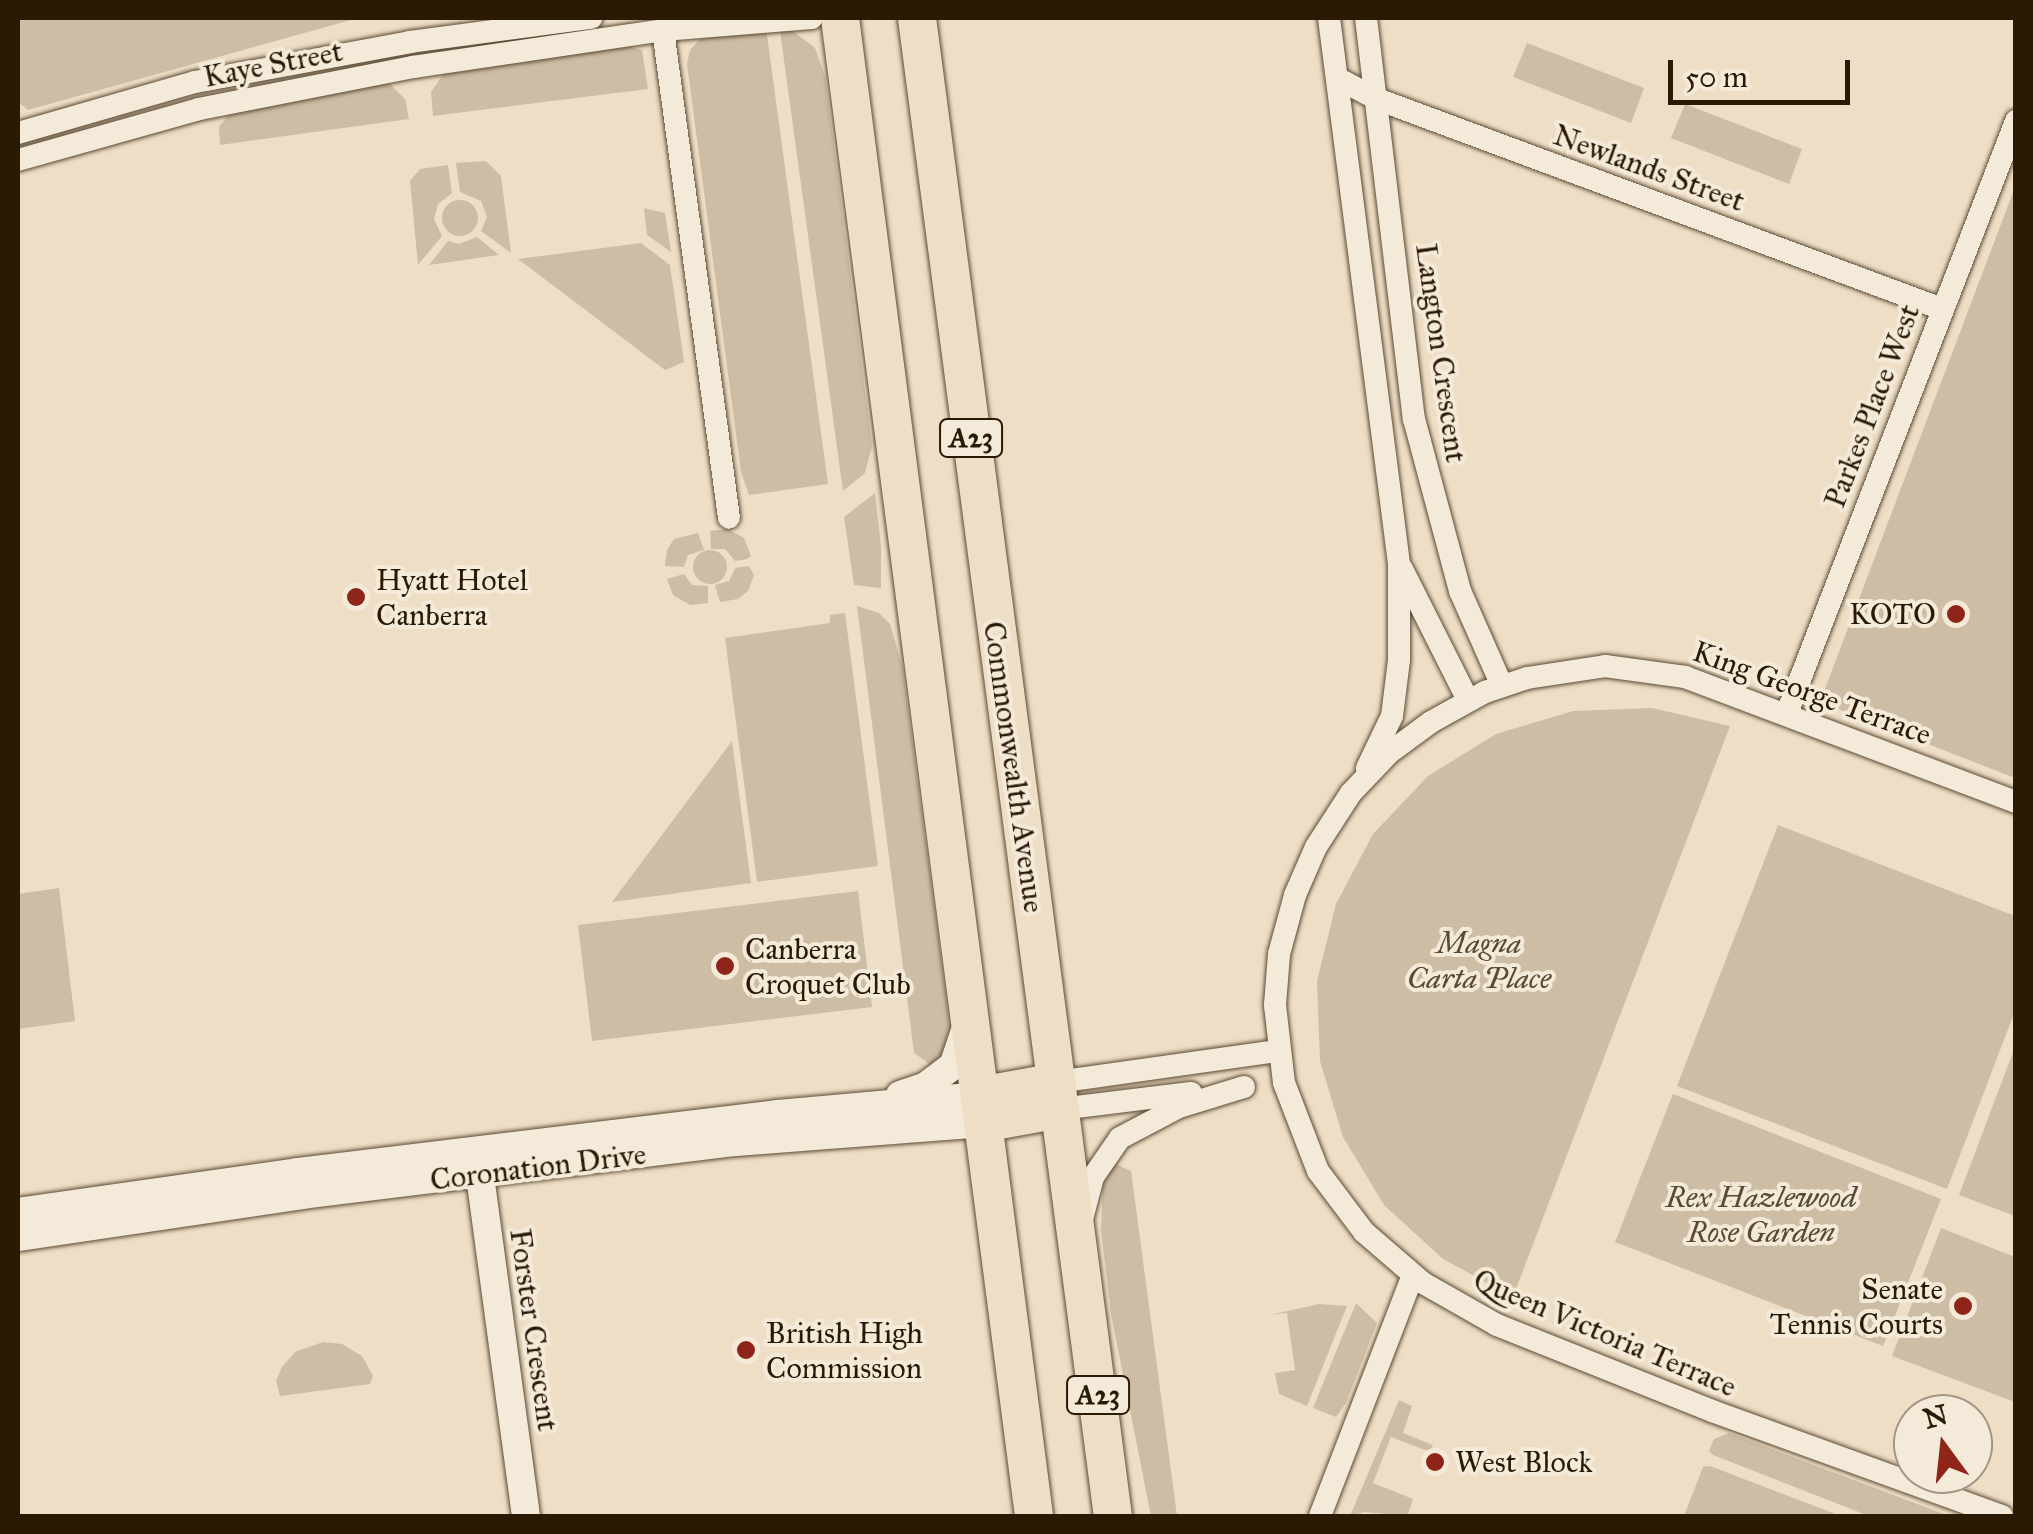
<!DOCTYPE html>
<style>
body{margin:0}
#map{position:relative;width:2033px;height:1534px;overflow:hidden;background:#eedec5;font-family:"IM FELL Great Primer",serif}
div>[style]{position:absolute}
.green>*{inset:0;background:#cdbda4}
.round{border-radius:50%}
.roads{filter:drop-shadow(0 0 2px #5b4a34) drop-shadow(0 0 2px #5b4a34)}
.minor>*{height:22px;margin:-11px;padding:0 11px;transform-origin:11px;border-radius:11px;background:#f4ead9}
.tertiary>*{height:28px;margin:-14px;padding:0 14px;transform-origin:14px;border-radius:14px;background:#f4ead9}
.trunk>*{height:38px;margin:-19px;padding:0 19px;transform-origin:19px;border-radius:19px;background:#eedec5}
.dots>*{width:28px;height:28px;translate:-50% -50%;box-sizing:border-box;border:5px solid #f4ead9;border-radius:50%}
span{translate:-50% -50%;white-space:nowrap;text-align:center;line-height:1.15;-webkit-text-stroke:8px #f4ead9;paint-order:stroke}
.shield-label span{padding:2px 8px;background:#f4ead9;border:2px solid;border-radius:8px;-webkit-text-stroke-width:0}
.shield-label{font-size:28px;color:#2a1903;font-weight:700}
.street-label{font-size:30px;color:#2a1903}
.poi-label{font-size:30px;color:#2a1903}
.left{translate:0 -50%;text-align:left}
.right{translate:-100% -50%;text-align:right}
.park-label{font-size:30px;color:#5b4a33;font-style:italic}
.frame{position:absolute;inset:0;border:20px solid #2a1903;pointer-events:none}
.north{position:absolute;left:1893px;top:1394px;width:100px;height:100px;box-sizing:border-box;background:#f4ead9;border:2px solid #a39683;border-radius:50%;rotate:345deg;font-size:28px;font-weight:700;line-height:40px;text-align:center;color:#2a1903}
.north::after{content:'';display:block;margin:auto;width:35px;height:45px;background:#8f2418;clip-path:polygon(50% 0,100% 100%,50% 72%,0 100%)}
.scale{position:absolute;left:1668px;top:60px;width:182px;height:45px;box-sizing:border-box;border:5px solid #2a1903;border-top:0;padding-left:12px;font-size:30px;line-height:35px;white-space:nowrap;color:#2a1903;-webkit-text-stroke:8px #f4ead9;paint-order:stroke}
</style>
<div id="map">
<div class="green">
<i style="clip-path:polygon(18px 18px,358px 18px,28px 110px,18px 102px)"></i>
<i style="clip-path:polygon(766px 28px,828px 484px,749px 495px,741px 472px,687px 64px,690px 50px,700px 39px)"></i>
<i style="clip-path:polygon(789px 28px,815px 48px,825px 76px,872px 446px,865px 473px,843px 491px,780px 31px)"></i>
<i style="clip-path:polygon(1527px 43px,1644px 88px,1631px 123px,1513px 77px)"></i>
<i style="clip-path:polygon(627px 46px,642px 50px,648px 89px,433px 116px,431px 92px,445px 72px)"></i>
<i style="clip-path:polygon(389px 83px,405px 99px,409px 119px,220px 145px,219px 127px,231px 112px)"></i>
<i style="clip-path:polygon(1685px 104px,1802px 149px,1789px 184px,1671px 138px)"></i>
<i style="clip-path:polygon(486px 161px,501px 176px,511px 253px,481px 231px,487px 217px,481px 201px,460px 192px,456px 163px)"></i>
<i style="clip-path:polygon(448px 165px,452px 193px,438px 204px,434px 219px,442px 236px,418px 265px,410px 181px,420px 169px)"></i>
<i style="clip-path:polygon(2015px 187px,2015px 778px,1820px 702px)"></i>
<i class="round" style="left:442px;top:200px;width:36px;height:36px"></i>
<i style="clip-path:polygon(644px 208px,665px 213px,671px 252px,647px 235px)"></i>
<i style="clip-path:polygon(477px 237px,499px 255px,429px 265px,448px 241px,459px 244px)"></i>
<i style="clip-path:polygon(641px 243px,670px 265px,684px 362px,665px 370px,518px 259px)"></i>
<i style="clip-path:polygon(875px 493px,881px 546px,881px 588px,854px 585px,844px 517px)"></i>
<i style="clip-path:polygon(728px 529px,744px 538px,751px 556px,747px 559px,735px 561px,725px 549px,711px 549px,710px 531px)"></i>
<i style="clip-path:polygon(698px 533px,704px 550px,688px 555px,684px 567px,665px 566px,667px 550px,674px 539px)"></i>
<i class="round" style="left:693px;top:550px;width:34px;height:34px"></i>
<i style="clip-path:polygon(749px 566px,754px 575px,748px 591px,738px 599px,720px 602px,715px 585px,729px 581px,735px 568px)"></i>
<i style="clip-path:polygon(684px 574px,692px 585px,708px 586px,708px 603px,690px 605px,673px 595px,667px 579px)"></i>
<i style="clip-path:polygon(857px 606px,879px 613px,890px 624px,902px 665px,950px 1027px,938px 1070px,914px 1053px)"></i>
<i style="clip-path:polygon(845px 613px,878px 866px,757px 882px,725px 638px,830px 623px,830px 615px)"></i>
<i style="clip-path:polygon(1652px 708px,1730px 726px,1513px 1297px,1443px 1259px,1384px 1205px,1343px 1137px,1320px 1061px,1317px 981px,1336px 904px,1373px 834px,1428px 776px,1496px 734px,1573px 711px)"></i>
<i style="clip-path:polygon(732px 741px,751px 883px,612px 902px)"></i>
<i style="clip-path:polygon(1778px 825px,2015px 916px,2015px 1011px,1947px 1189px,1677px 1086px)"></i>
<i style="clip-path:polygon(59px 888px,75px 1021px,18px 1029px,18px 894px)"></i>
<i style="clip-path:polygon(858px 891px,872px 1007px,592px 1041px,578px 925px)"></i>
<i style="clip-path:polygon(2015px 1047px,2015px 1216px,1959px 1195px)"></i>
<i style="clip-path:polygon(1673px 1094px,1941px 1199px,1883px 1346px,1615px 1242px)"></i>
<i style="clip-path:polygon(1113px 1163px,1131px 1171px,1177px 1516px,1151px 1516px,1111px 1314px,1101px 1230px,1103px 1184px)"></i>
<i style="clip-path:polygon(1941px 1228px,2015px 1257px,2015px 1402px,1892px 1356px)"></i>
<i style="clip-path:polygon(1356px 1303px,1377px 1323px,1346px 1403px,1336px 1417px,1313px 1408px)"></i>
<i style="clip-path:polygon(1319px 1304px,1347px 1306px,1307px 1406px,1279px 1394px,1275px 1373px,1295px 1370px,1287px 1313px,1270px 1315px)"></i>
<i style="clip-path:polygon(323px 1342px,342px 1344px,362px 1356px,373px 1376px,370px 1384px,280px 1396px,276px 1381px,282px 1367px,295px 1352px)"></i>
<i style="clip-path:polygon(1399px 1400px,1412px 1406px,1403px 1433px,1433px 1445px,1430px 1452px,1391px 1437px,1373px 1483px,1413px 1499px,1408px 1514px,1412px 1516px,1364px 1512px,1350px 1516px)"></i>
<i style="clip-path:polygon(1729px 1433px,1949px 1516px,1869px 1516px,1713px 1455px,1709px 1451px,1714px 1439px)"></i>
<i style="clip-path:polygon(1710px 1466px,1841px 1516px,1684px 1516px,1703px 1467px)"></i>
</div>
<div class="roads">
<div class="minor">
<i style="left:1329px;top:18px;width:550px;rotate:82.69deg"></i>
<i style="left:1399px;top:564px;width:96px;rotate:90deg"></i>
<i style="left:1399px;top:660px;width:56px;rotate:97.1deg"></i>
<i style="left:1392px;top:716px;width:58px;rotate:115.7deg"></i>
<i style="left:1366px;top:18px;width:404px;rotate:83.2deg"></i>
<i style="left:1414px;top:419px;width:178px;rotate:75deg"></i>
<i style="left:1460px;top:591px;width:104px;rotate:66.1deg"></i>
<i style="left:663px;top:30px;width:492px;rotate:82.3deg"></i>
<i style="left:1337px;top:78px;width:45px;rotate:27.7deg"></i>
<i style="left:1377px;top:99px;width:603px;rotate:20.39deg"></i>
<i style="left:18px;top:133px;width:184px;rotate:-16.1deg"></i>
<i style="left:195px;top:82px;width:219px;rotate:-10.5deg"></i>
<i style="left:410px;top:42px;width:183px;rotate:-7.6deg"></i>
<i style="left:18px;top:160px;width:188px;rotate:-15.7deg"></i>
<i style="left:199px;top:109px;width:218px;rotate:-11.1deg"></i>
<i style="left:413px;top:67px;width:253px;rotate:-8.4deg"></i>
<i style="left:663px;top:30px;width:149px;rotate:-4.6deg"></i>
<i style="left:1402px;top:569px;width:147px;rotate:63.3deg"></i>
<i style="left:1787px;top:713px;width:635px;rotate:-68.85deg"></i>
<i style="left:1057px;top:1082px;width:223px;rotate:-8deg"></i>
<i style="left:1060px;top:1109px;width:132px;rotate:-7deg"></i>
<i style="left:1082px;top:1219px;width:43px;rotate:-75.3deg"></i>
<i style="left:1093px;top:1177px;width:47px;rotate:-55.3deg"></i>
<i style="left:1120px;top:1138px;width:67px;rotate:-27.7deg"></i>
<i style="left:1179px;top:1107px;width:68px;rotate:-17.1deg"></i>
<i style="left:1320px;top:1516px;width:258px;rotate:-68.9deg"></i>
<i style="left:2002px;top:1516px;width:308px;rotate:-160.1deg"></i>
<i style="left:1712px;top:1411px;width:232px;rotate:-158.2deg"></i>
<i style="left:1497px;top:1325px;width:85px;rotate:-150.4deg"></i>
<i style="left:1423px;top:1283px;width:78px;rotate:-139.2deg"></i>
<i style="left:1364px;top:1232px;width:76px;rotate:-127deg"></i>
<i style="left:1318px;top:1171px;width:94px;rotate:-111.1deg"></i>
<i style="left:1284px;top:1083px;width:79px;rotate:-96.6deg"></i>
<i style="left:1275px;top:1005px;width:51px;rotate:-85.5deg"></i>
<i style="left:1279px;top:954px;width:61px;rotate:-74.8deg"></i>
<i style="left:1295px;top:895px;width:52px;rotate:-66.4deg"></i>
<i style="left:1316px;top:847px;width:64px;rotate:-57.1deg"></i>
<i style="left:1351px;top:793px;width:55px;rotate:-46.5deg"></i>
<i style="left:1389px;top:753px;width:52px;rotate:-36.4deg"></i>
<i style="left:1431px;top:722px;width:62px;rotate:-29.1deg"></i>
<i style="left:1485px;top:692px;width:44px;rotate:-18.4deg"></i>
<i style="left:1527px;top:678px;width:79px;rotate:-8.7deg"></i>
<i style="left:1605px;top:666px;width:81px;rotate:7.8deg"></i>
<i style="left:1685px;top:677px;width:354px;rotate:20.7deg"></i>
</div>
<div class="tertiary">
<i style="left:900px;top:1095px;width:28px;rotate:-19deg"></i>
<i style="left:926px;top:1086px;width:34px;rotate:-37deg"></i>
<i style="left:953px;top:1066px;width:40px;rotate:-71.1deg"></i>
<i style="left:478px;top:1161px;width:358px;rotate:82.3deg"></i>
<i style="left:18px;top:1212px;width:283px;rotate:-8.1deg"></i>
<i style="left:298px;top:1172px;width:483px;rotate:-6.9deg"></i>
<i style="left:778px;top:1114px;width:203px;rotate:-5.1deg"></i>
<i style="left:18px;top:1237px;width:287px;rotate:-8.4deg"></i>
<i style="left:302px;top:1195px;width:425px;rotate:-7deg"></i>
<i style="left:724px;top:1143px;width:260px;rotate:-4.4deg"></i>
</div>
<div class="trunk">
<i style="left:840px;top:18px;width:1511px;rotate:82.62deg"></i>
<i style="left:917px;top:18px;width:1511px;rotate:82.55deg"></i>
<i style="left:980px;top:1096px;width:78px;rotate:-10.3deg"></i>
<i style="left:983px;top:1123px;width:78px;rotate:-10.3deg"></i>
</div>
</div>
<div class="dots">
<i style="left:356px;top:597px;background:#8f2418"></i>
<i style="left:1956px;top:614px;background:#8f2418"></i>
<i style="left:725px;top:966px;background:#8f2418"></i>
<i style="left:1963px;top:1306px;background:#8f2418"></i>
<i style="left:746px;top:1350px;background:#8f2418"></i>
<i style="left:1435px;top:1462px;background:#8f2418"></i>
</div>
<div class="shield-label">
<span style="left:971px;top:438px">A23</span>
<span style="left:1098px;top:1395px">A23</span>
</div>
<div class="street-label">
<span style="left:273px;top:64px;rotate:-11deg">Kaye Street</span>
<span style="left:1649px;top:168px;rotate:20deg">Newlands Street</span>
<span style="left:1441px;top:353px;rotate:82deg">Langton Crescent</span>
<span style="left:1872px;top:406px;rotate:-69deg">Parkes Place West</span>
<span style="left:1812px;top:693px;rotate:20deg">King George Terrace</span>
<span style="left:1014px;top:767px;rotate:82deg">Commonwealth Avenue</span>
<span style="left:538px;top:1167px;rotate:-7deg">Coronation Drive</span>
<span style="left:534px;top:1330px;rotate:82deg">Forster Crescent</span>
<span style="left:1605px;top:1333px;rotate:23deg">Queen Victoria Terrace</span>
</div>
<div class="poi-label">
<span class="left" style="left:376px;top:597px">Hyatt Hotel<br>Canberra</span>
<span class="right" style="left:1936px;top:614px">KOTO</span>
<span class="left" style="left:745px;top:966px">Canberra<br>Croquet Club</span>
<span class="right" style="left:1943px;top:1306px">Senate<br>Tennis Courts</span>
<span class="left" style="left:766px;top:1350px">British High<br>Commission</span>
<span class="left" style="left:1455px;top:1462px">West Block</span>
</div>
<div class="park-label">
<span style="left:1479px;top:960px">Magna<br>Carta Place</span>
<span style="left:1761px;top:1214px">Rex Hazlewood<br>Rose Garden</span>
</div>
<div class="frame"></div>
<div class="north">N</div>
<div class="scale">50 m</div>
</div>
